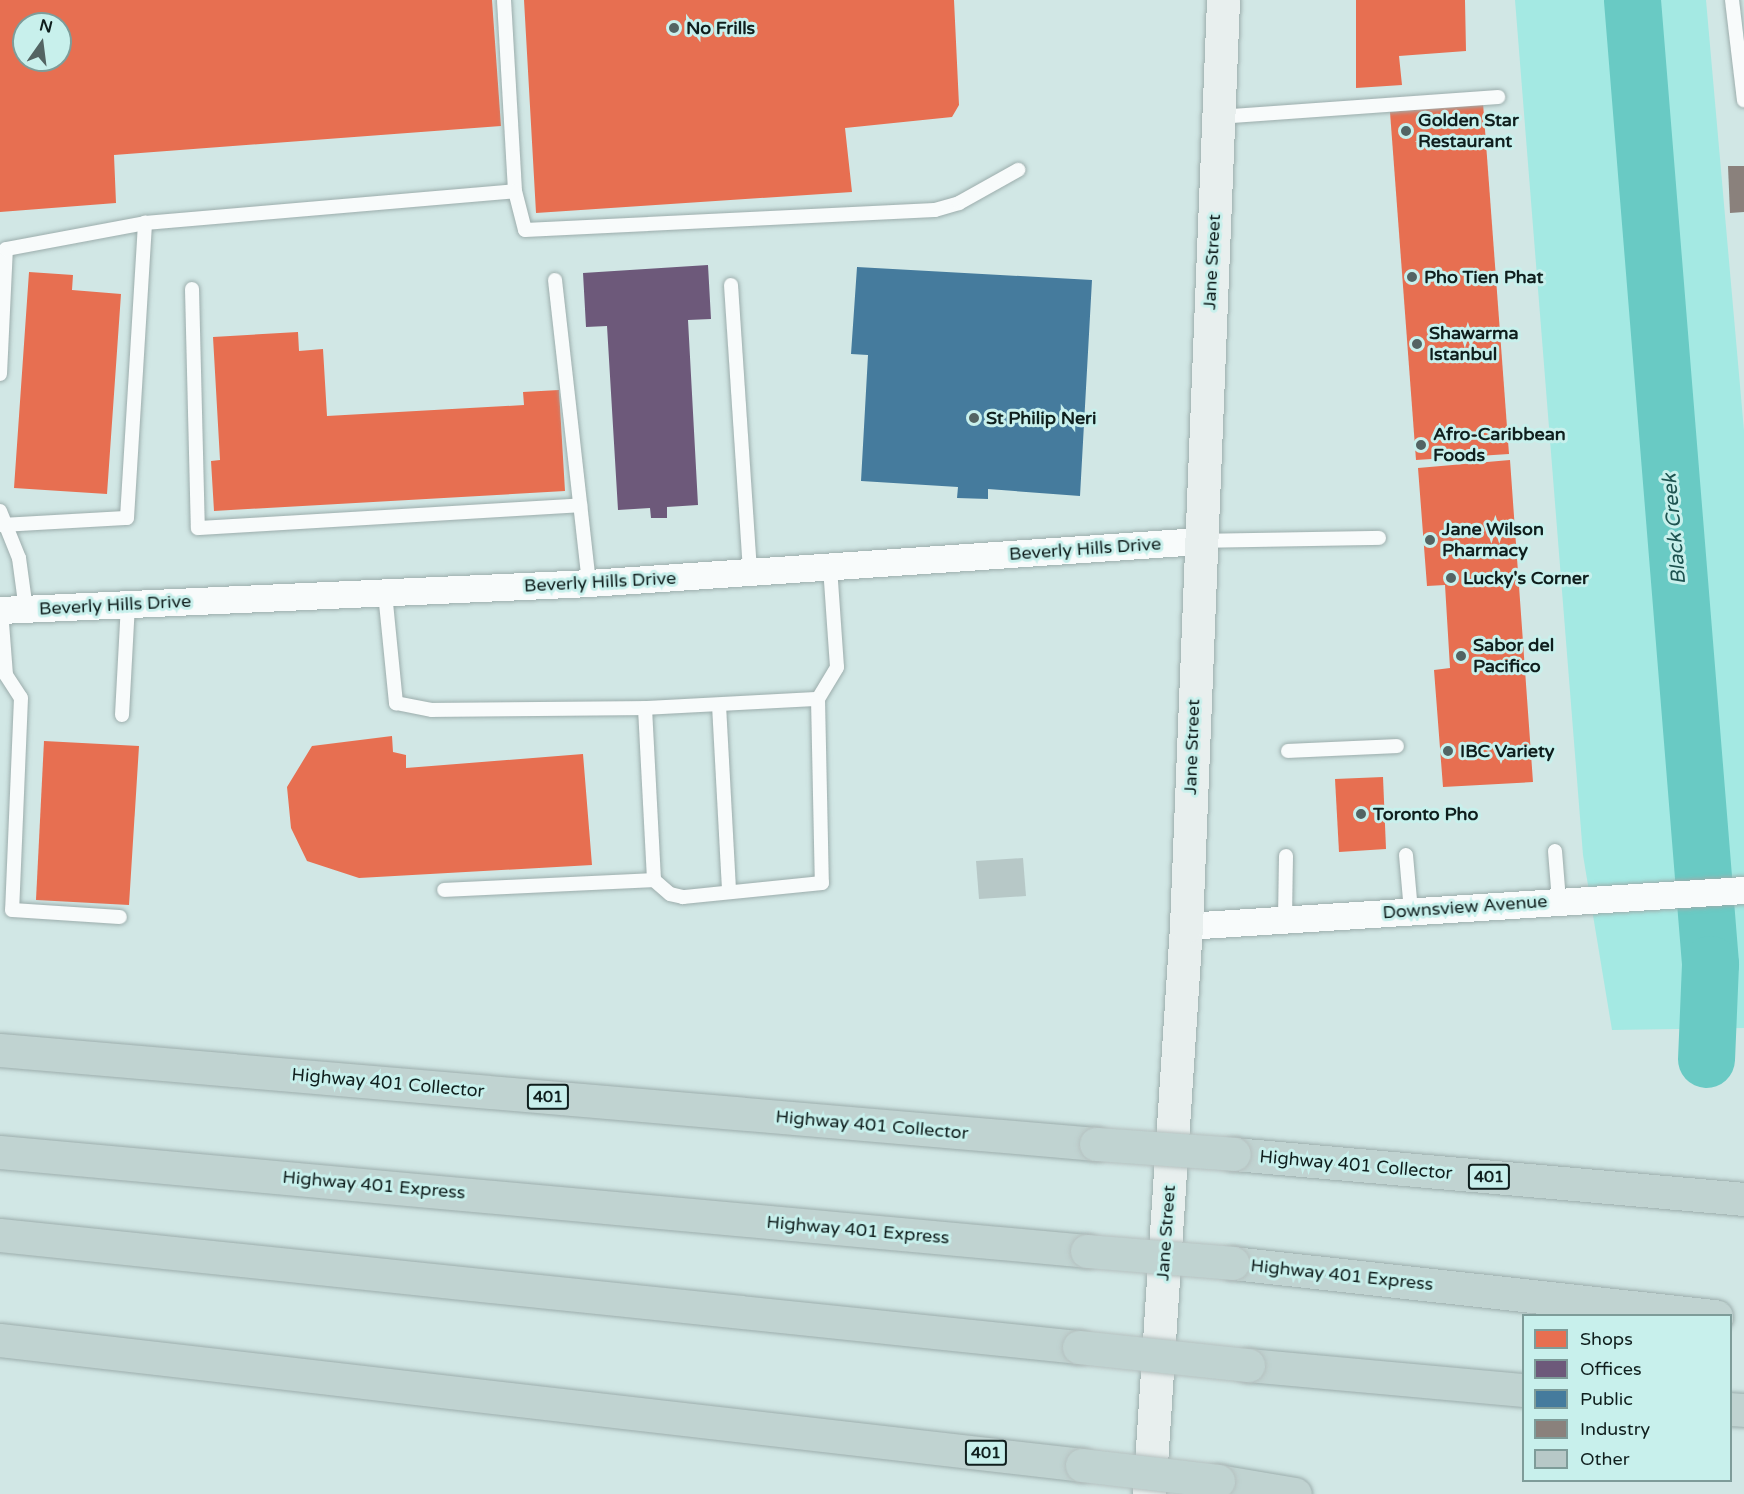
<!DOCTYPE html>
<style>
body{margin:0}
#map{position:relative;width:1744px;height:1494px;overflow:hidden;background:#d1e7e5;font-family:"Varela Round",sans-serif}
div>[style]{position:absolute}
.green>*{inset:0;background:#a4e9e3}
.shops>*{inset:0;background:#e76f51}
.offices>*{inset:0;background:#6d597a}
.public>*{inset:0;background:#457b9d}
.industry>*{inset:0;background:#8a817c}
.river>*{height:57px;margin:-28.5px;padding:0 28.5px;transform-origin:28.5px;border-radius:28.5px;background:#69cac4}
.building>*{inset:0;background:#b7c8c7}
.roads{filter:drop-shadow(0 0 2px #9cadac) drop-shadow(0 0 2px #9cadac)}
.service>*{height:14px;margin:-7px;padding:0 7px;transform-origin:7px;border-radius:7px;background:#f8fbfb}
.minor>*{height:27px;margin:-13.5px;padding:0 13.5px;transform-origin:13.5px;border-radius:13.5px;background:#f8fbfb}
.secondary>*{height:33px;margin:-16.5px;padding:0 16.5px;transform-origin:16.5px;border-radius:16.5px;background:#e8efee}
.motorway>*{height:33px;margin:-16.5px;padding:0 16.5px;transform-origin:16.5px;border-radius:16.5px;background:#c0d3d1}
.bridges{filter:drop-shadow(0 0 2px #b5c1c0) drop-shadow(0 0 2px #b5c1c0)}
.motorway-bridge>*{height:33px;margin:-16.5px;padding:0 16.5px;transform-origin:16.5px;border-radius:16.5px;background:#c0d3d1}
.dots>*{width:16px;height:16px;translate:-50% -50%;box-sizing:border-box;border:3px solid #c8f0ec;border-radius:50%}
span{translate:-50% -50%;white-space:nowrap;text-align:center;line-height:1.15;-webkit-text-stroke:6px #c8f0ec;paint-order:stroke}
.shield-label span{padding:2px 4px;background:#c8f0ec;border:2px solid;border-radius:4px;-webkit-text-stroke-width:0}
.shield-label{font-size:16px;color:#0f1e1d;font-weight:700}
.poi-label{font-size:18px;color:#0f1e1d;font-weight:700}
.left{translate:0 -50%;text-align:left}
.street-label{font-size:18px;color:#0f1e1d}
.water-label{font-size:20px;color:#1d524f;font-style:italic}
.legend{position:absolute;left:1522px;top:1314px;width:210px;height:168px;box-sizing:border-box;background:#c8f0ec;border:2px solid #7e9c99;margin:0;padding:8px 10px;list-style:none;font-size:18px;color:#0f1e1d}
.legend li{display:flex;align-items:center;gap:12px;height:30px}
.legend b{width:30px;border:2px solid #7e9c99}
.north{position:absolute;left:12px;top:12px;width:60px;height:60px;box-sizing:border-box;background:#c8f0ec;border:2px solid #7e9c99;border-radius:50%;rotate:14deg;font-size:16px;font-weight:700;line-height:24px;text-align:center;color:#0f1e1d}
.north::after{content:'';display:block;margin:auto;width:21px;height:27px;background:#536463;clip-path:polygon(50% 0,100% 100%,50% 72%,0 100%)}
</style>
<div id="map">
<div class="green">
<i style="clip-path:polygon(1515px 0,1706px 0,1744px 431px,1744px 1028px,1612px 1030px,1583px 855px)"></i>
</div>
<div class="shops">
<i style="clip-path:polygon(evenodd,0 0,492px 0,501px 126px,114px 155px,116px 203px,0 212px,0 0,24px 24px,60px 24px,60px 60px,24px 60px,24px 24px)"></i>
<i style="clip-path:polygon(524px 0,954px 0,959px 105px,952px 117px,845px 128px,852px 192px,536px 213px)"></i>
<i style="clip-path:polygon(1356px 0,1465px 0,1466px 51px,1399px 56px,1402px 85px,1356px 88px)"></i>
<i style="clip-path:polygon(1483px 103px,1509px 454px,1416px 460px,1390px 112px)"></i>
<i style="clip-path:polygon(29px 272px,73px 275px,72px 290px,121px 294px,107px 494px,14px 488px)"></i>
<i style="clip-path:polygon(298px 332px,299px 351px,323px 349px,327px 416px,524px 405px,523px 392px,559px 390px,565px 491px,214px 511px,211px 461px,220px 460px,213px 337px)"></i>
<i style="clip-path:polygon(1510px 460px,1533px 782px,1443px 787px,1434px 670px,1450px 668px,1445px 585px,1427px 586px,1418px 468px)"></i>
<i style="clip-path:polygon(392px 736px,393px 752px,406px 755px,406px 768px,583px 754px,592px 865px,359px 878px,307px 861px,291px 828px,287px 787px,312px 746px)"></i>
<i style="clip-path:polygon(44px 741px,139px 746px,129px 905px,36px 900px)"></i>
<i style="clip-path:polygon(1383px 777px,1386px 849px,1339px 852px,1335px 779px)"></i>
</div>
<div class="offices">
<i style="clip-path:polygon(708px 265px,711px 319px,688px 320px,698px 505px,667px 507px,667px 518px,651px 518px,650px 508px,618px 510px,607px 326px,586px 327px,583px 273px)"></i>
</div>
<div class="public">
<i style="clip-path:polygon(857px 267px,1092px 280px,1080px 496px,988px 489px,988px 499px,957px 498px,958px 487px,861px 481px,868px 355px,851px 354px)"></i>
</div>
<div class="industry">
<i style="clip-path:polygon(1728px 166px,1744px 166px,1744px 212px,1730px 213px)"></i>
</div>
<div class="river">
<i style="left:1632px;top:0;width:967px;rotate:85.37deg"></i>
<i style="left:1710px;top:964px;width:95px;rotate:92.4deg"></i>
</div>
<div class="building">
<i style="clip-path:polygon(1023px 858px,1026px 896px,979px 899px,976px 861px)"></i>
</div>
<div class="roads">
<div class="service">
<i style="left:504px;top:0;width:191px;rotate:86.7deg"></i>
<i style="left:1732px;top:0;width:101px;rotate:83.2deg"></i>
<i style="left:1218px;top:117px;width:281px;rotate:-4.1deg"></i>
<i style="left:555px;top:280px;width:305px;rotate:83.6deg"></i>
<i style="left:731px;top:285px;width:288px;rotate:86.2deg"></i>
<i style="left:192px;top:289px;width:239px;rotate:88.6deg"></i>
<i style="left:198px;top:528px;width:383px;rotate:-3.4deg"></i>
<i style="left:0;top:374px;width:125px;rotate:-87.3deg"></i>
<i style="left:6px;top:249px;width:141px;rotate:-10.6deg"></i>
<i style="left:145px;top:223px;width:371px;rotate:-4.9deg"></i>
<i style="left:515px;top:191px;width:40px;rotate:75.6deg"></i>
<i style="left:525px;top:230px;width:410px;rotate:-2.8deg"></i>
<i style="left:935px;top:210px;width:25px;rotate:-16deg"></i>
<i style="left:959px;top:203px;width:68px;rotate:-29.2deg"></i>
<i style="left:0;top:511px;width:51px;rotate:68deg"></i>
<i style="left:19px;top:558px;width:52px;rotate:82.3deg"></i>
<i style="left:0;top:525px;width:127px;rotate:-3.2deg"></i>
<i style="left:127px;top:518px;width:296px;rotate:-86.5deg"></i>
<i style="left:1201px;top:541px;width:178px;rotate:-1deg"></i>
<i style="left:385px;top:593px;width:111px;rotate:84.3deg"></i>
<i style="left:396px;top:703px;width:37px;rotate:11deg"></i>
<i style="left:432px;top:710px;width:213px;rotate:-0.5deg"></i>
<i style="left:645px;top:708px;width:172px;rotate:87deg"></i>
<i style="left:654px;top:880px;width:210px;rotate:177.3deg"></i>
<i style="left:1px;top:610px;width:65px;rotate:85.6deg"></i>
<i style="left:6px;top:675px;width:27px;rotate:57deg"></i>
<i style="left:21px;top:698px;width:212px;rotate:92.4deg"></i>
<i style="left:12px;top:910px;width:108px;rotate:3.7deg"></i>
<i style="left:818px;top:699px;width:37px;rotate:-59deg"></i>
<i style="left:837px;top:667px;width:100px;rotate:-94deg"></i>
<i style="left:719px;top:705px;width:184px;rotate:86.9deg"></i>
<i style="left:645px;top:708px;width:173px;rotate:-3deg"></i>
<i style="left:818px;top:699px;width:184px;rotate:88.8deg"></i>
<i style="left:822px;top:883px;width:140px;rotate:174.2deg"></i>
<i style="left:683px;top:897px;width:13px;rotate:-167deg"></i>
<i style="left:670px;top:894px;width:21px;rotate:-139deg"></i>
<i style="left:122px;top:715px;width:110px;rotate:-86.9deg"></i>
<i style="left:1288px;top:751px;width:109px;rotate:-2.6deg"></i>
<i style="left:1555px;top:851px;width:50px;rotate:85.4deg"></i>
<i style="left:1406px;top:855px;width:56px;rotate:84.9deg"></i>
<i style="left:1285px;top:919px;width:63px;rotate:-89.1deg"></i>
</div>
<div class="minor">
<i style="left:0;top:610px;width:590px;rotate:-2.62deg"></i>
<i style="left:589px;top:583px;width:611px;rotate:-3.94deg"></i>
<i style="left:1186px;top:926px;width:559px;rotate:-3.69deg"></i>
</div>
<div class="secondary">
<i style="left:1149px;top:1494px;width:569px;rotate:-86.27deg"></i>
<i style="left:1186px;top:926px;width:927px;rotate:-87.71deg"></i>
</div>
<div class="motorway">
<i style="left:0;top:1050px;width:1100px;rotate:4.9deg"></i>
<i style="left:0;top:1152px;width:1091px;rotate:5.2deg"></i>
<i style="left:1234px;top:1154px;width:512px;rotate:5.04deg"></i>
<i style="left:0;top:1235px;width:1085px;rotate:5.93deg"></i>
<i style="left:1233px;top:1263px;width:486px;rotate:6.3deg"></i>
<i style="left:0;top:1340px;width:1089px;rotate:6.59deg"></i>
<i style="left:1248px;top:1365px;width:277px;rotate:5.2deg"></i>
<i style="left:1730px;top:1409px;width:14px;rotate:4deg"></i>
<i style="left:1218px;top:1481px;width:78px;rotate:9.6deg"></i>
</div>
</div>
<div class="bridges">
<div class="motorway-bridge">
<i style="left:1096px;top:1144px;width:138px;rotate:4.1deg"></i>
<i style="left:1087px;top:1251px;width:146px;rotate:4.7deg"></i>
<i style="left:1079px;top:1347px;width:170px;rotate:6.1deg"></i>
<i style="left:1082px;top:1465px;width:137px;rotate:6.7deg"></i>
</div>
</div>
<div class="dots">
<i style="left:674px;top:28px;background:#536463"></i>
<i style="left:1406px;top:131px;background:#536463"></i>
<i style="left:1412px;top:277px;background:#536463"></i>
<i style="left:1417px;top:344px;background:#536463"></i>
<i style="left:974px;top:418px;background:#536463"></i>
<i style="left:1421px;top:445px;background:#536463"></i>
<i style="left:1430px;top:540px;background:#536463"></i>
<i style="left:1451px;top:578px;background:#536463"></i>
<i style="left:1461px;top:656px;background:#536463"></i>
<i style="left:1448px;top:751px;background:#536463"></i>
<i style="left:1361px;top:814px;background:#536463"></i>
</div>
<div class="shield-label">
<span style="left:548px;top:1097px">401</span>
<span style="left:1489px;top:1177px">401</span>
<span style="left:986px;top:1453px">401</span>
</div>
<div class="poi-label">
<span class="left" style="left:686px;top:28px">No Frills</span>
<span class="left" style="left:1418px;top:131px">Golden Star<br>Restaurant</span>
<span class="left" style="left:1424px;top:277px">Pho Tien Phat</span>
<span class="left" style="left:1429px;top:344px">Shawarma<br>Istanbul</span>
<span class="left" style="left:986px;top:418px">St Philip Neri</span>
<span class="left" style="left:1433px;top:445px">Afro-Caribbean<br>Foods</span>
<span class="left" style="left:1442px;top:540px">Jane Wilson<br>Pharmacy</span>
<span class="left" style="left:1463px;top:578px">Lucky's Corner</span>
<span class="left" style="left:1473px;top:656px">Sabor del<br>Pacifico</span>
<span class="left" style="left:1460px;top:751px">IBC Variety</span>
<span class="left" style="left:1373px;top:814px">Toronto Pho</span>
</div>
<div class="street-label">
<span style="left:1212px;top:262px;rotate:-87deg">Jane Street</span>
<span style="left:1085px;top:549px;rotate:-4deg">Beverly Hills Drive</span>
<span style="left:600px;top:582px;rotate:-3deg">Beverly Hills Drive</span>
<span style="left:115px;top:605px;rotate:-3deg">Beverly Hills Drive</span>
<span style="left:1192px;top:747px;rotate:-88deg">Jane Street</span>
<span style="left:1465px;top:907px;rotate:-4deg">Downsview Avenue</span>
<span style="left:388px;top:1083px;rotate:5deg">Highway 401 Collector</span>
<span style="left:872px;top:1125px;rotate:5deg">Highway 401 Collector</span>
<span style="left:1356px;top:1165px;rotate:5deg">Highway 401 Collector</span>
<span style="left:374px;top:1185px;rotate:5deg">Highway 401 Express</span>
<span style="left:858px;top:1230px;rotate:5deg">Highway 401 Express</span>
<span style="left:1166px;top:1233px;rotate:-86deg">Jane Street</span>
<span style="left:1342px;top:1275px;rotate:6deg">Highway 401 Express</span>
</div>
<div class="water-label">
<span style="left:1675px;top:529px;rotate:-95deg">Black Creek</span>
</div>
<ul class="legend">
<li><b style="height:16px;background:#e76f51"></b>Shops</li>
<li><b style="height:16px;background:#6d597a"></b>Offices</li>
<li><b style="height:16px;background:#457b9d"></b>Public</li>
<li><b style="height:16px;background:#8a817c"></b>Industry</li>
<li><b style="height:16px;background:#b7c8c7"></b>Other</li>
</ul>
<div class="north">N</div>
</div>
